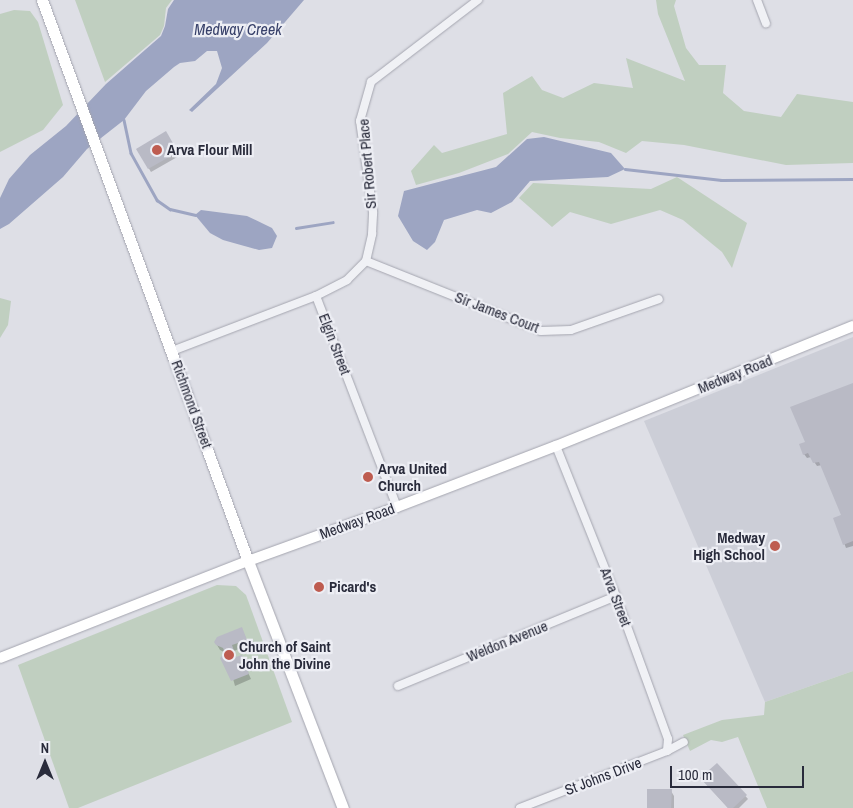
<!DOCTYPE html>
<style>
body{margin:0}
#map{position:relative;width:853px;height:808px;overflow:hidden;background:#dedfe6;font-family:"Archivo Narrow",sans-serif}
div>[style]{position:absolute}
.built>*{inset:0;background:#ccced7}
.green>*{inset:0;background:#c0cfc0}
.water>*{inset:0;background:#9da5c2}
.shadow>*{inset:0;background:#0003}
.stream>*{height:2.5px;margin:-1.25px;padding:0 1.25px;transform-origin:1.25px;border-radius:1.25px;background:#9da5c2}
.building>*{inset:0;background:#b9bac5}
.roads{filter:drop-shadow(0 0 1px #a4a5af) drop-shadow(0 0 1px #a4a5af)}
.street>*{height:8px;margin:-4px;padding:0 4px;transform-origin:4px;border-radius:4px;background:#f0f1f5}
.secondary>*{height:10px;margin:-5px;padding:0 5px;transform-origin:5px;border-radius:5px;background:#fff}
.primary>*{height:11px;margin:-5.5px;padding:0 5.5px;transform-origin:5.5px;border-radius:5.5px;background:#fff}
.dots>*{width:14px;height:14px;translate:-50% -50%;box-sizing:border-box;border:2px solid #edeef4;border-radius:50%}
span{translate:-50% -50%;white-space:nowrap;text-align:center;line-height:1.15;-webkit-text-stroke:4.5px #edeef4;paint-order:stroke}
.poi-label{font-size:15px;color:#292b3b;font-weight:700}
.left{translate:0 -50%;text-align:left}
.right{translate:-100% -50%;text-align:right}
.street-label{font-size:15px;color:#292b3b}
.water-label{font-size:16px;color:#38416a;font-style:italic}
.north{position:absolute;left:20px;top:738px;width:50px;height:50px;-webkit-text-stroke:4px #edeef4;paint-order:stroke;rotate:0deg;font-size:14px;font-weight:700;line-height:20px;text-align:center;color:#292b3b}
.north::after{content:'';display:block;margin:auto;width:18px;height:22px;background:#292b3b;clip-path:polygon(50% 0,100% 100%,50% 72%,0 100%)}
.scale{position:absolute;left:670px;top:766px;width:134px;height:22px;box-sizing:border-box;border:2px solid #292b3b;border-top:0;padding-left:6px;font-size:15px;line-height:18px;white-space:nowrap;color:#292b3b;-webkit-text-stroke:4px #edeef4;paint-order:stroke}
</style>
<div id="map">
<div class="built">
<i style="clip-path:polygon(853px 337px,853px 671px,765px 702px,644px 421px)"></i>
</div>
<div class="green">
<i style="clip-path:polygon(75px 0,172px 0,166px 8px,164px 26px,160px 35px,105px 82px)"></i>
<i style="clip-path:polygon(656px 0,676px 0,674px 6px,686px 48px,699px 65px,726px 65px,723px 93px,744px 111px,781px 117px,797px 94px,853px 102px,853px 163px,786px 165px,684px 145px,642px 141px,626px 153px,599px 142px,560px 138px,532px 132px,508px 154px,459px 173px,416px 185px,411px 171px,434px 145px,442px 153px,507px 134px,503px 93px,532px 76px,542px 90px,563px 98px,594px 83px,633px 88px,626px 58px,685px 81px,658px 14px)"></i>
<i style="clip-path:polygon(14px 10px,30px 11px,38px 22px,63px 105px,43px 130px,0 152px,0 14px)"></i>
<i style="clip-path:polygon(677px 177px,747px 223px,732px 268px,722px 252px,683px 220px,660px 210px,611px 224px,570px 212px,552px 227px,519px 198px,533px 183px,651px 189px)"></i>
<i style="clip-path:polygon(0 298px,11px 301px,8px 325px,0 338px)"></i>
<i style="clip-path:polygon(217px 585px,236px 586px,246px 595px,292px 722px,78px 808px,69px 808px,18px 665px)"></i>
<i style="clip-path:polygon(853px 671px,853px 808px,767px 808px,738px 737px,722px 742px,711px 740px,690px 751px,683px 735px,722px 720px,764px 715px,765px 702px)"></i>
</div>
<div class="water">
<i style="clip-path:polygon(174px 0,304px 0,267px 43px,192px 112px,189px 110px,216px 84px,222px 68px,217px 51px,207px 51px,195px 61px,180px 63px,174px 67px,146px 91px,124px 120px,87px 149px,63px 177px,9px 224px,0 229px,0 198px,9px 179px,30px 155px,66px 126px,106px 84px,161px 36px,165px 26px,168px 9px)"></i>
<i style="clip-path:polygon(544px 137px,611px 153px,625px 169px,608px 177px,530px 181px,512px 202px,491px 213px,477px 210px,444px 220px,435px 242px,427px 250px,413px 241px,398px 216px,404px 191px,496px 167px,527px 139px)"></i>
<i style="clip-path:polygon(201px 210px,247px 216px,272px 228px,277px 236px,272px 248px,259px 250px,223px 240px,210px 233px,195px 215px)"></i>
</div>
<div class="shadow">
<i style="clip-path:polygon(165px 133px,179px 156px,151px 172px,137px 149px)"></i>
<i style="clip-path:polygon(853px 384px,853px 546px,846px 548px,835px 519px,842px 515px,822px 465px,817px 466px,811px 457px,807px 458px,804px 454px,807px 442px)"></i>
<i style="clip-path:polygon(244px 634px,249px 645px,234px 651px,236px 658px,241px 657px,251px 679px,235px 686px,226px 653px,220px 650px,217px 645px)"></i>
<i style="clip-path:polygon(717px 764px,748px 799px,739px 808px,728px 808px,702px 779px)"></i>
<i style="clip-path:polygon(671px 791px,674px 796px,674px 808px,648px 808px)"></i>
</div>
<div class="stream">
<i style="left:124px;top:120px;width:34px;rotate:78deg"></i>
<i style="left:131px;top:153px;width:54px;rotate:61deg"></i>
<i style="left:157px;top:200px;width:16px;rotate:35deg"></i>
<i style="left:170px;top:209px;width:26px;rotate:13deg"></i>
<i style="left:625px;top:169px;width:97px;rotate:6.5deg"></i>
<i style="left:721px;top:180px;width:132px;rotate:-0.4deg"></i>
<i style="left:296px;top:228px;width:37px;rotate:-9deg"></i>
</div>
<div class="building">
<i style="clip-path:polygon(166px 131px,178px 152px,148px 169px,136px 149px)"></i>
<i style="clip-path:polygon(853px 383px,853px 541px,843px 545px,833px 518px,841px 515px,819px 462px,813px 463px,808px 453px,803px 455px,799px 444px,805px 442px,790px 407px)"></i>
<i style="clip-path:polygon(242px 627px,247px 640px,232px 645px,236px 657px,242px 655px,244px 662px,239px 663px,241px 670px,247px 668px,249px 674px,231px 681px,220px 658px,225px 653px,223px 648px,216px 645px,214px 642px,217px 637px)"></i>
<i style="clip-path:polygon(717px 763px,747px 795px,733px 808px,728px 808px,700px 778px)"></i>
<i style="clip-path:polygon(647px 789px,672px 789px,671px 808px,647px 808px)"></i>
</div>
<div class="roads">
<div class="street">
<i style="left:757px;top:0;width:25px;rotate:69deg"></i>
<i style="left:366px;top:261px;width:188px;rotate:21.8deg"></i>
<i style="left:541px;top:331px;width:30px;rotate:-2deg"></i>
<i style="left:571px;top:330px;width:93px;rotate:-19.4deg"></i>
<i style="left:316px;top:296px;width:226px;rotate:69deg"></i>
<i style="left:172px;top:351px;width:154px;rotate:-20.9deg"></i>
<i style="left:316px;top:296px;width:35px;rotate:-27deg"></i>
<i style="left:347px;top:280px;width:27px;rotate:-45deg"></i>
<i style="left:366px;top:261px;width:28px;rotate:-77deg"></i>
<i style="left:372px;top:234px;width:22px;rotate:-87deg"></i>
<i style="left:373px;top:212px;width:92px;rotate:-98.1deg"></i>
<i style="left:360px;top:121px;width:41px;rotate:-74.2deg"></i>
<i style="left:371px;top:82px;width:135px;rotate:-37.5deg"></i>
<i style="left:556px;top:446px;width:162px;rotate:68.2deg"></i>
<i style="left:616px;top:596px;width:152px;rotate:70deg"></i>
<i style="left:668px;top:739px;width:12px;rotate:95deg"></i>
<i style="left:398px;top:686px;width:236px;rotate:-22.4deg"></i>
<i style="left:520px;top:808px;width:158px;rotate:-21.2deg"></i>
<i style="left:667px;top:751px;width:19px;rotate:-28deg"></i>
</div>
<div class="secondary">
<i style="left:0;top:658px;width:266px;rotate:-21.4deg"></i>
<i style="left:248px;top:561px;width:158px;rotate:-19.9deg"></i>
<i style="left:397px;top:507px;width:170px;rotate:-21deg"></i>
<i style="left:556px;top:446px;width:320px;rotate:-22deg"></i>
</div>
<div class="primary">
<i style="left:42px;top:0;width:598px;rotate:69.84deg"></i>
<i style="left:248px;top:561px;width:265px;rotate:69deg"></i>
</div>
</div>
<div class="dots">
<i style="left:157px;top:150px;background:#be5c50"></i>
<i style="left:368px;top:477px;background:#be5c50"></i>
<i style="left:775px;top:546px;background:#be5c50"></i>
<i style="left:319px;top:587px;background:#be5c50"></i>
<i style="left:229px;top:655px;background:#be5c50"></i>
</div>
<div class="poi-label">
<span class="left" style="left:167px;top:150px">Arva Flour Mill</span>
<span class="left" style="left:378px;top:477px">Arva United<br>Church</span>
<span class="right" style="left:765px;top:546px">Medway<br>High School</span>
<span class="left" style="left:329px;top:587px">Picard's</span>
<span class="left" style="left:239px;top:655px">Church of Saint<br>John the Divine</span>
</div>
<div class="street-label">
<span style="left:367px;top:164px;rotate:-95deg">Sir Robert Place</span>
<span style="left:497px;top:312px;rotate:21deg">Sir James Court</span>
<span style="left:335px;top:344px;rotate:69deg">Elgin Street</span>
<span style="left:735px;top:374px;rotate:-22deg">Medway Road</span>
<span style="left:192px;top:404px;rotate:70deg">Richmond Street</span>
<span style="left:357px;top:521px;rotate:-20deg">Medway Road</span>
<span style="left:616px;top:597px;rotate:69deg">Arva Street</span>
<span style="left:507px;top:641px;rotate:-22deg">Weldon Avenue</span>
<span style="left:603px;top:776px;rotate:-21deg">St Johns Drive</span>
</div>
<div class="water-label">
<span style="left:238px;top:29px">Medway Creek</span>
</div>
<div class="north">N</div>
<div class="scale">100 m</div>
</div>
